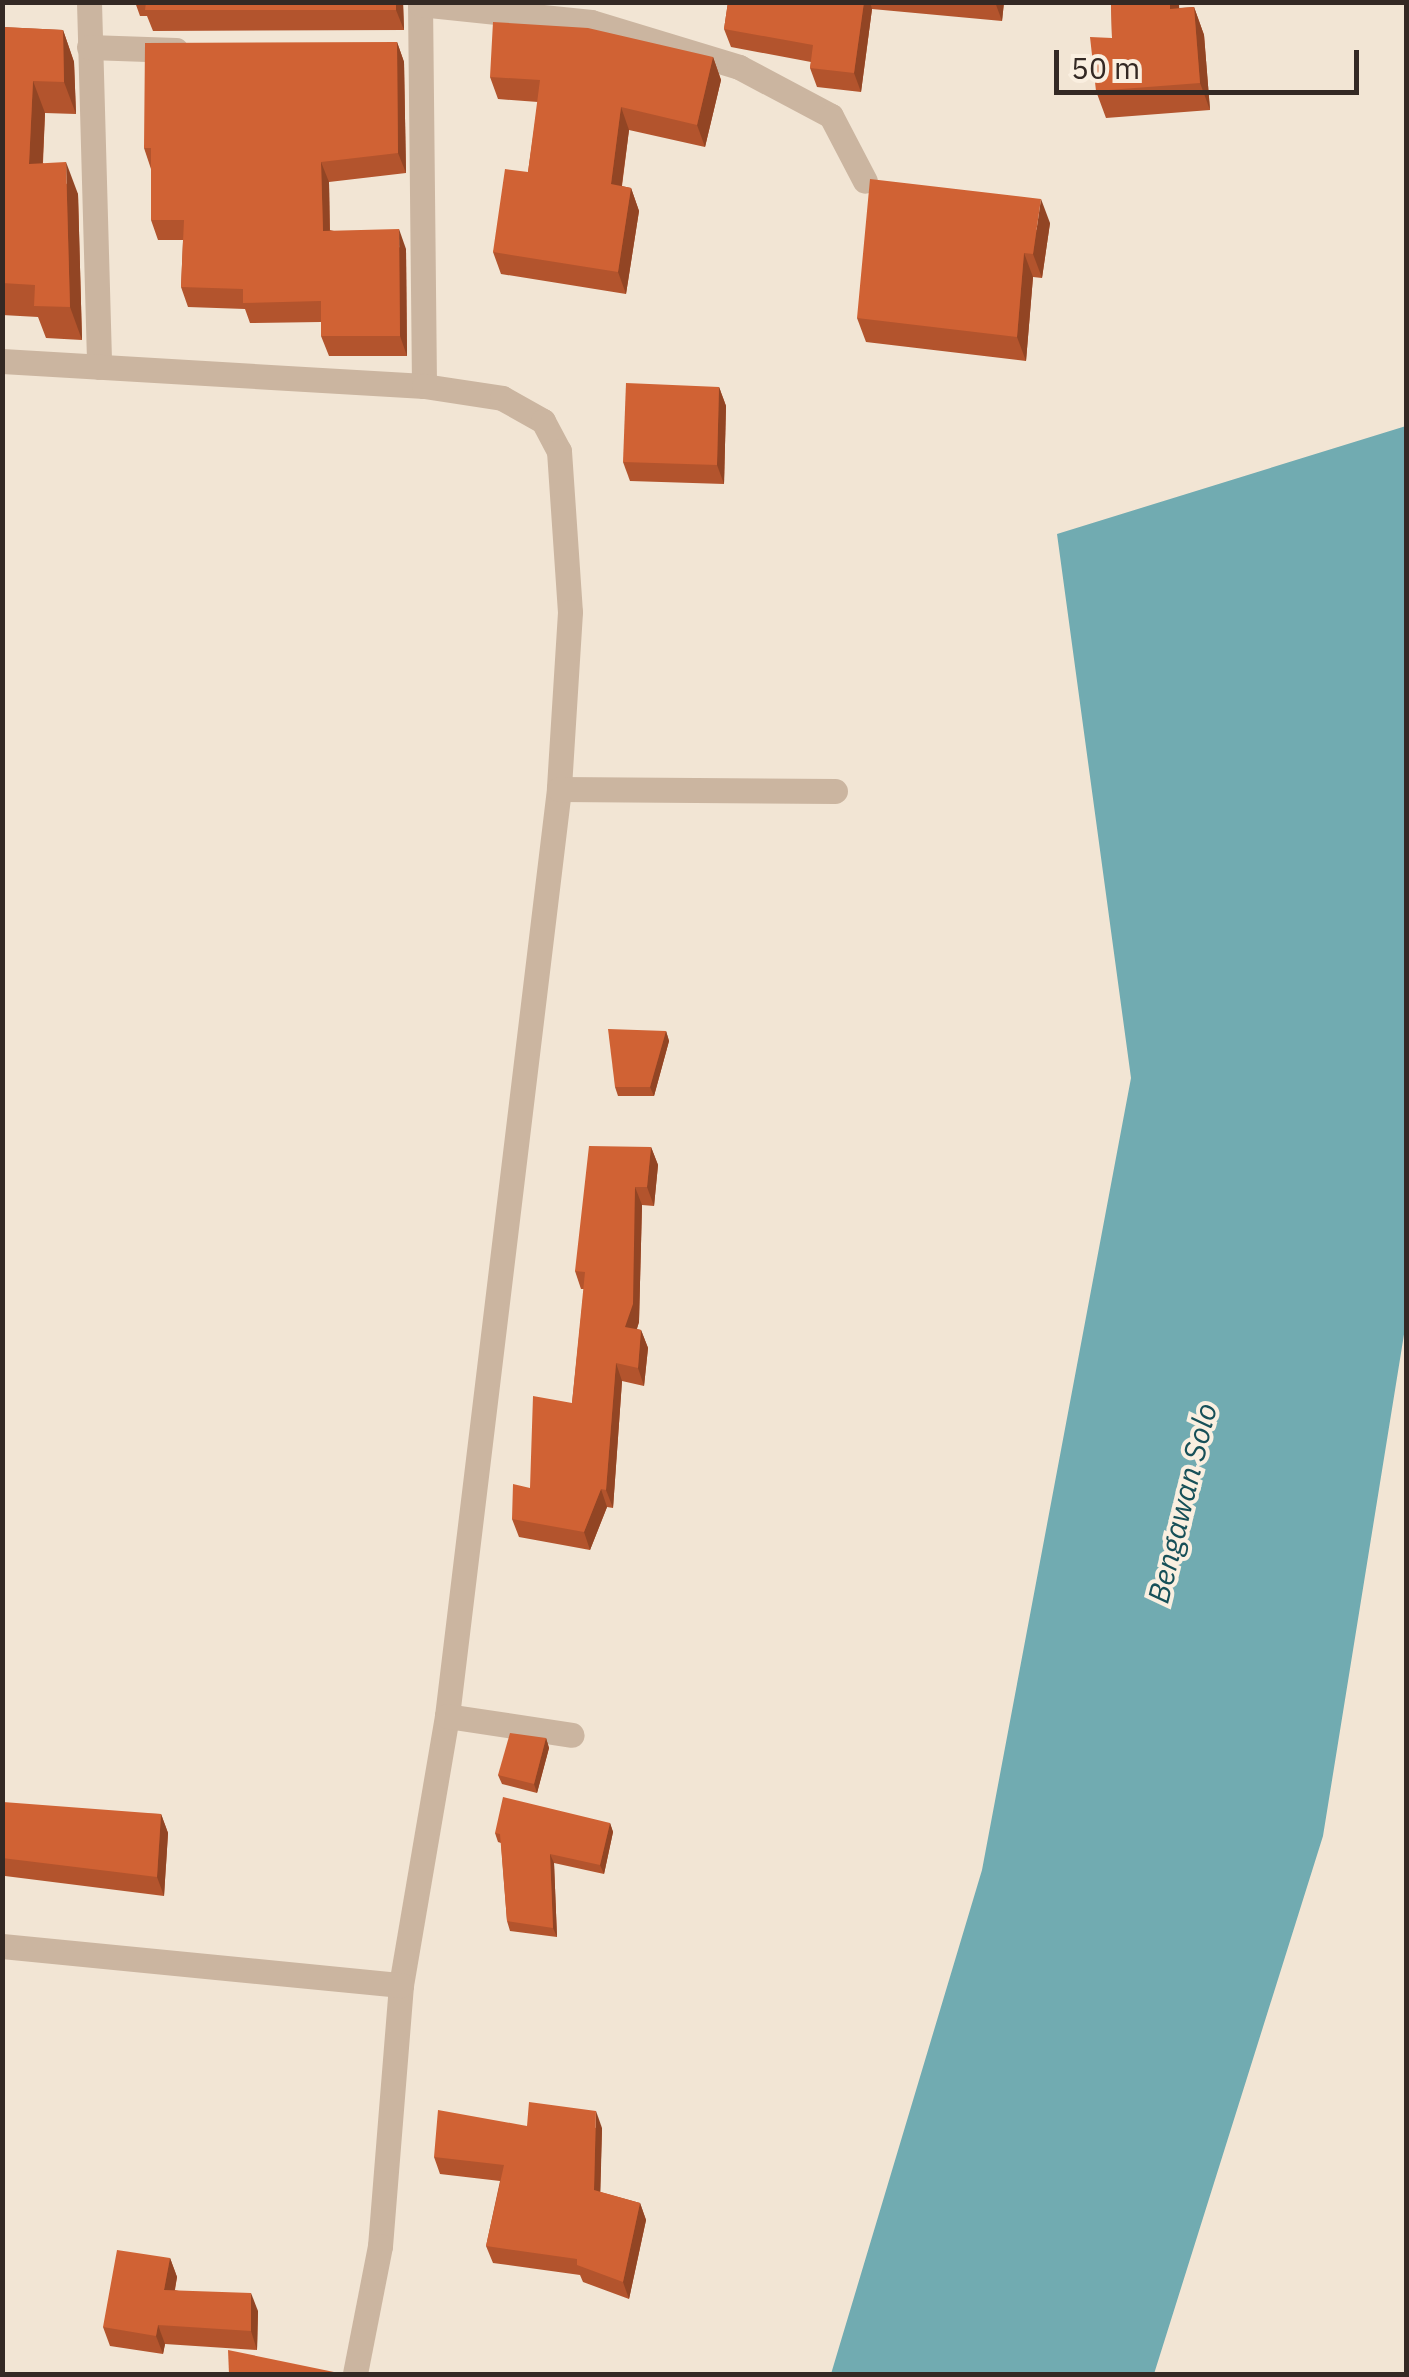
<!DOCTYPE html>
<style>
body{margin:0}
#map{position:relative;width:1409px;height:2377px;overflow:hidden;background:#f2e5d4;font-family:"IBM Plex Sans",sans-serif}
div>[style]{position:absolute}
.water>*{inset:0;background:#71abb1}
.minor>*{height:25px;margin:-12.5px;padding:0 12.5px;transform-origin:12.5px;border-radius:12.5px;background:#cbb5a0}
.wall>*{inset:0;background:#b3542d}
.shaded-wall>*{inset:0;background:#924524}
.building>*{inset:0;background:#d06234}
span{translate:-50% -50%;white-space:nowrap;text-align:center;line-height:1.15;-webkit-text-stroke:8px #faefe0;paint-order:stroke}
.water-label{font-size:30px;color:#175058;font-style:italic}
.frame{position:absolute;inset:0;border:5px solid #342924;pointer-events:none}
.scale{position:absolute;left:1054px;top:50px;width:305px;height:45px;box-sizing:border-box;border:5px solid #342924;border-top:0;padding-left:12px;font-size:30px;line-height:35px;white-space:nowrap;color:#342924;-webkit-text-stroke:8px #faefe0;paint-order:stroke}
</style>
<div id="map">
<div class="water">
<i style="clip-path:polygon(1406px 426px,1406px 1322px,1323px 1836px,1154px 2374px,831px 2374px,982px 1870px,1131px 1078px,1057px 534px)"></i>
</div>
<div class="minor">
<i style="left:89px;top:2px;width:365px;rotate:88.4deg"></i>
<i style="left:420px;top:2px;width:384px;rotate:89.4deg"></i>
<i style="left:420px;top:4px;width:172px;rotate:6deg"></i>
<i style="left:591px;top:22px;width:155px;rotate:16.9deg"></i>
<i style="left:739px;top:67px;width:104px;rotate:28deg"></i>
<i style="left:831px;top:116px;width:73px;rotate:62.4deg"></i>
<i style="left:89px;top:47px;width:87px;rotate:2deg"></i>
<i style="left:2px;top:361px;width:423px;rotate:3.4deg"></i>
<i style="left:424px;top:386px;width:79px;rotate:8.7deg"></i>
<i style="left:502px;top:398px;width:47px;rotate:29.3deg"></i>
<i style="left:543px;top:421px;width:34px;rotate:62deg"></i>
<i style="left:559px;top:451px;width:161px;rotate:86.1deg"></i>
<i style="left:570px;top:612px;width:177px;rotate:93.6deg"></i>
<i style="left:559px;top:789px;width:934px;rotate:96.89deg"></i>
<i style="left:447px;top:1716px;width:273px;rotate:99.7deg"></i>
<i style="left:401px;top:1985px;width:262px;rotate:94.6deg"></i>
<i style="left:380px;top:2246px;width:130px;rotate:101.1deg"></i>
<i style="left:559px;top:789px;width:276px;rotate:0.4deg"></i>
<i style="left:447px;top:1716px;width:126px;rotate:8.6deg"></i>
<i style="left:2px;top:1946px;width:401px;rotate:5.6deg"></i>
</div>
<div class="wall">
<i style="clip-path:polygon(135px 2px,403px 2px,404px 30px,153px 31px,147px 16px,140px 16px)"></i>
<i style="clip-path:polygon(728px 2px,1004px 2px,1002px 21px,872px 9px,861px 92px,817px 87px,810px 68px,811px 62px,731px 47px,724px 29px)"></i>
<i style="clip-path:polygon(1111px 2px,1179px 2px,1179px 8px,1194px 7px,1204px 35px,1210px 110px,1106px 118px,1096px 91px,1112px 38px)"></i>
<i style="clip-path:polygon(2px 27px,63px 30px,74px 62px,76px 114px,45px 113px,43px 163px,78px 194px,82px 340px,46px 338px,38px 317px,2px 315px)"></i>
<i style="clip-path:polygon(397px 42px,404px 62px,406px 173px,329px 182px,330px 230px,406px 249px,407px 356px,329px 356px,321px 336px,321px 322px,250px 323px,245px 309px,188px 307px,181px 287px,183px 240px,158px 240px,151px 220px,151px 169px,144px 148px)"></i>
<i style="clip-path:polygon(713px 57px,721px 80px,705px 147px,629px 130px,622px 186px,631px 188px,639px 211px,626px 294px,501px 274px,493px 252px,528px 172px,538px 102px,498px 99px,490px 77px)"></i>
<i style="clip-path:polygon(1050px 223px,1042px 278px,1033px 277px,1026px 361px,866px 342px,857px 318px)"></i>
<i style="clip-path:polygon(719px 387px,726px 406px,724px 484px,630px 481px,623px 462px)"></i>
<i style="clip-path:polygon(666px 1031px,669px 1041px,654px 1096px,618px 1096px,615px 1087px)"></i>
<i style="clip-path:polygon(651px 1147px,658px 1165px,654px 1206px,642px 1205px,639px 1322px,637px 1329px,641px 1330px,648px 1348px,644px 1386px,622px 1381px,613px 1508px,607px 1507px,590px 1550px,519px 1537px,512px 1519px,530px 1488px,572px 1403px,584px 1289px,581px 1289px,575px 1271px)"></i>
<i style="clip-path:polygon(546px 1738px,549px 1748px,537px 1793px,502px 1784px,498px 1775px)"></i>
<i style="clip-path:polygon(2px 1810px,161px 1814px,168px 1833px,164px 1896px,5px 1876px,2px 1871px)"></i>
<i style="clip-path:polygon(610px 1823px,613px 1832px,604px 1874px,554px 1863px,557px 1937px,510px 1931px,507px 1921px,501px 1843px,498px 1842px,495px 1833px)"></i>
<i style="clip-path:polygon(527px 2126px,602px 2128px,600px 2192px,640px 2203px,646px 2220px,629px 2299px,583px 2282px,580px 2275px,493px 2263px,486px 2246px,500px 2181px,440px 2174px,434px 2157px)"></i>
<i style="clip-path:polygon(170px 2258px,177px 2277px,175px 2290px,258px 2311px,257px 2350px,165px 2344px,163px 2354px,110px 2346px,103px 2327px)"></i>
</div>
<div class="shaded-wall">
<i style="clip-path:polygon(396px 2px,403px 2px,404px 30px,396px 10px)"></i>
<i style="clip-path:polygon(864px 2px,870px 2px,872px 9px,861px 92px,854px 73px)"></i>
<i style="clip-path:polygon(995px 2px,1004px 2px,1002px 21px)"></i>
<i style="clip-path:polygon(1170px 2px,1179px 2px,1180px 36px,1170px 9px)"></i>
<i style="clip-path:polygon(1194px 7px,1204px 35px,1210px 110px,1200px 83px)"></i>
<i style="clip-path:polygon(63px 30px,74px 62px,76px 114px,64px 82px)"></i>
<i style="clip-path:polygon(397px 42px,404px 62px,406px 173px,398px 153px)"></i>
<i style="clip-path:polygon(713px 57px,721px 80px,705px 147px,697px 125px)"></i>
<i style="clip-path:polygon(33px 81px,45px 113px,41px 196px,29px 164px)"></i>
<i style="clip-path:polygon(621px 107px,629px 130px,619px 206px,611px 184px)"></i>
<i style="clip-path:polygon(66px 162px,78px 194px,82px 340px,70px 307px)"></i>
<i style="clip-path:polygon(321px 162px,329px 182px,330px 251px,323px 231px)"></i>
<i style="clip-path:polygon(631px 188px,639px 211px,626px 294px,618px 272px)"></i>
<i style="clip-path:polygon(1041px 199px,1050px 223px,1042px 278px,1033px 254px)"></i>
<i style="clip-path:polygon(399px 229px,406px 249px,407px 356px,400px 336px)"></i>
<i style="clip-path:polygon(1024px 253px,1033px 277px,1026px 361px,1017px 337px)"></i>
<i style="clip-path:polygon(719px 387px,726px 406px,724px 484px,717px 465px)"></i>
<i style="clip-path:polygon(666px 1031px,669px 1041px,654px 1096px,650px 1087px)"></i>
<i style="clip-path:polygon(651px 1147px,658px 1165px,654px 1206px,647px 1187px)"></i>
<i style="clip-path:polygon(635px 1187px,642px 1205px,639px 1322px,631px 1345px,625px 1327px)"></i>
<i style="clip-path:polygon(641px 1330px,648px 1348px,644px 1386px,638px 1368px)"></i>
<i style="clip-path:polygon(616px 1363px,622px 1381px,613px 1508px,606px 1490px)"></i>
<i style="clip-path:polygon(601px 1489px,607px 1507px,590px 1550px,584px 1532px)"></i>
<i style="clip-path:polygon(546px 1738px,549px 1748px,537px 1793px,534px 1784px)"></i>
<i style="clip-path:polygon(161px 1814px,168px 1833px,164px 1896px,157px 1877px)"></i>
<i style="clip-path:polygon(610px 1823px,613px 1832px,604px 1874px,600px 1865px)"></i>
<i style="clip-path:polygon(550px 1854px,554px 1863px,557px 1937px,553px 1928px)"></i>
<i style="clip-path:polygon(2px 2028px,3px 2030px,5px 2071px,2px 2063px)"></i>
<i style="clip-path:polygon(596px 2111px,602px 2128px,600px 2207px,594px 2190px)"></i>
<i style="clip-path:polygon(640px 2203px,646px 2220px,629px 2299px,623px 2282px)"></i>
<i style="clip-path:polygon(170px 2258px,177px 2277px,171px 2309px,164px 2290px)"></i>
<i style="clip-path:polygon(251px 2293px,258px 2311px,257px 2350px,251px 2331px)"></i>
<i style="clip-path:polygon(158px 2325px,165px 2344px,163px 2354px,156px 2336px)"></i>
</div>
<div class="building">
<i style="clip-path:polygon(146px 2px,396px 2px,396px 10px,145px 10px)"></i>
<i style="clip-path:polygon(728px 2px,864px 2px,854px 73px,810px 68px,813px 45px,724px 29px)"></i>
<i style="clip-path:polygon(1111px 2px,1170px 2px,1170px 9px,1194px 7px,1200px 83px,1096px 91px,1090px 37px,1112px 38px)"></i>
<i style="clip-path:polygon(493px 22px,588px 28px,713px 57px,697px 125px,621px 107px,611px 184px,631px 188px,618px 272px,493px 252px,505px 169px,528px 172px,540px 80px,490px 77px)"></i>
<i style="clip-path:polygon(2px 27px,63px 30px,64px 82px,33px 81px,29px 164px,66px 162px,70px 307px,34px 306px,35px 285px,2px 283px)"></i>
<i style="clip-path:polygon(397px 42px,398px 153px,321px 162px,323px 231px,399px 229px,400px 336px,321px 336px,321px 301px,243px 303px,243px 289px,181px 287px,184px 220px,151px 220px,151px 148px,144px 148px,145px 43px)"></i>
<i style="clip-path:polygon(870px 179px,1041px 199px,1033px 254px,1024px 253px,1017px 337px,857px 318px)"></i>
<i style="clip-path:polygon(626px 383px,719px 387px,717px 465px,623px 462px)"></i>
<i style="clip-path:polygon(608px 1029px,666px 1031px,650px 1087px,615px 1087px)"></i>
<i style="clip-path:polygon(589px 1146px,651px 1147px,647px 1187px,635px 1187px,633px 1304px,625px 1327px,641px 1330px,638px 1368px,616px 1363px,606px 1490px,601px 1489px,584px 1532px,512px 1519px,513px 1484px,530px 1488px,533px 1396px,572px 1403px,585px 1272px,575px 1271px)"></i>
<i style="clip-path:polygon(510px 1733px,546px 1738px,534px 1784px,498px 1775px)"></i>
<i style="clip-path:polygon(503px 1797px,610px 1823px,600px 1865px,550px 1854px,553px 1928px,507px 1921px,500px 1834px,495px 1833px)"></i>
<i style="clip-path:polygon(3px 1802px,161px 1814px,157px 1877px,2px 1858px)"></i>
<i style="clip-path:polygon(529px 2102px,596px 2111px,594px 2190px,640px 2203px,623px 2282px,577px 2265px,577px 2259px,486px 2246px,504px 2165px,434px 2157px,438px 2110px,527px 2126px)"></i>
<i style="clip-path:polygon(117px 2250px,170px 2258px,164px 2290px,251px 2293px,251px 2331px,158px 2325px,156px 2336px,103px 2327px)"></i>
<i style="clip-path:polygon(228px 2350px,334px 2372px,334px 2374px,229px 2374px)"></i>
</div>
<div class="water-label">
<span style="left:1182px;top:1503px;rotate:-76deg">Bengawan Solo</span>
</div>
<div class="frame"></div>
<div class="scale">50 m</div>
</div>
